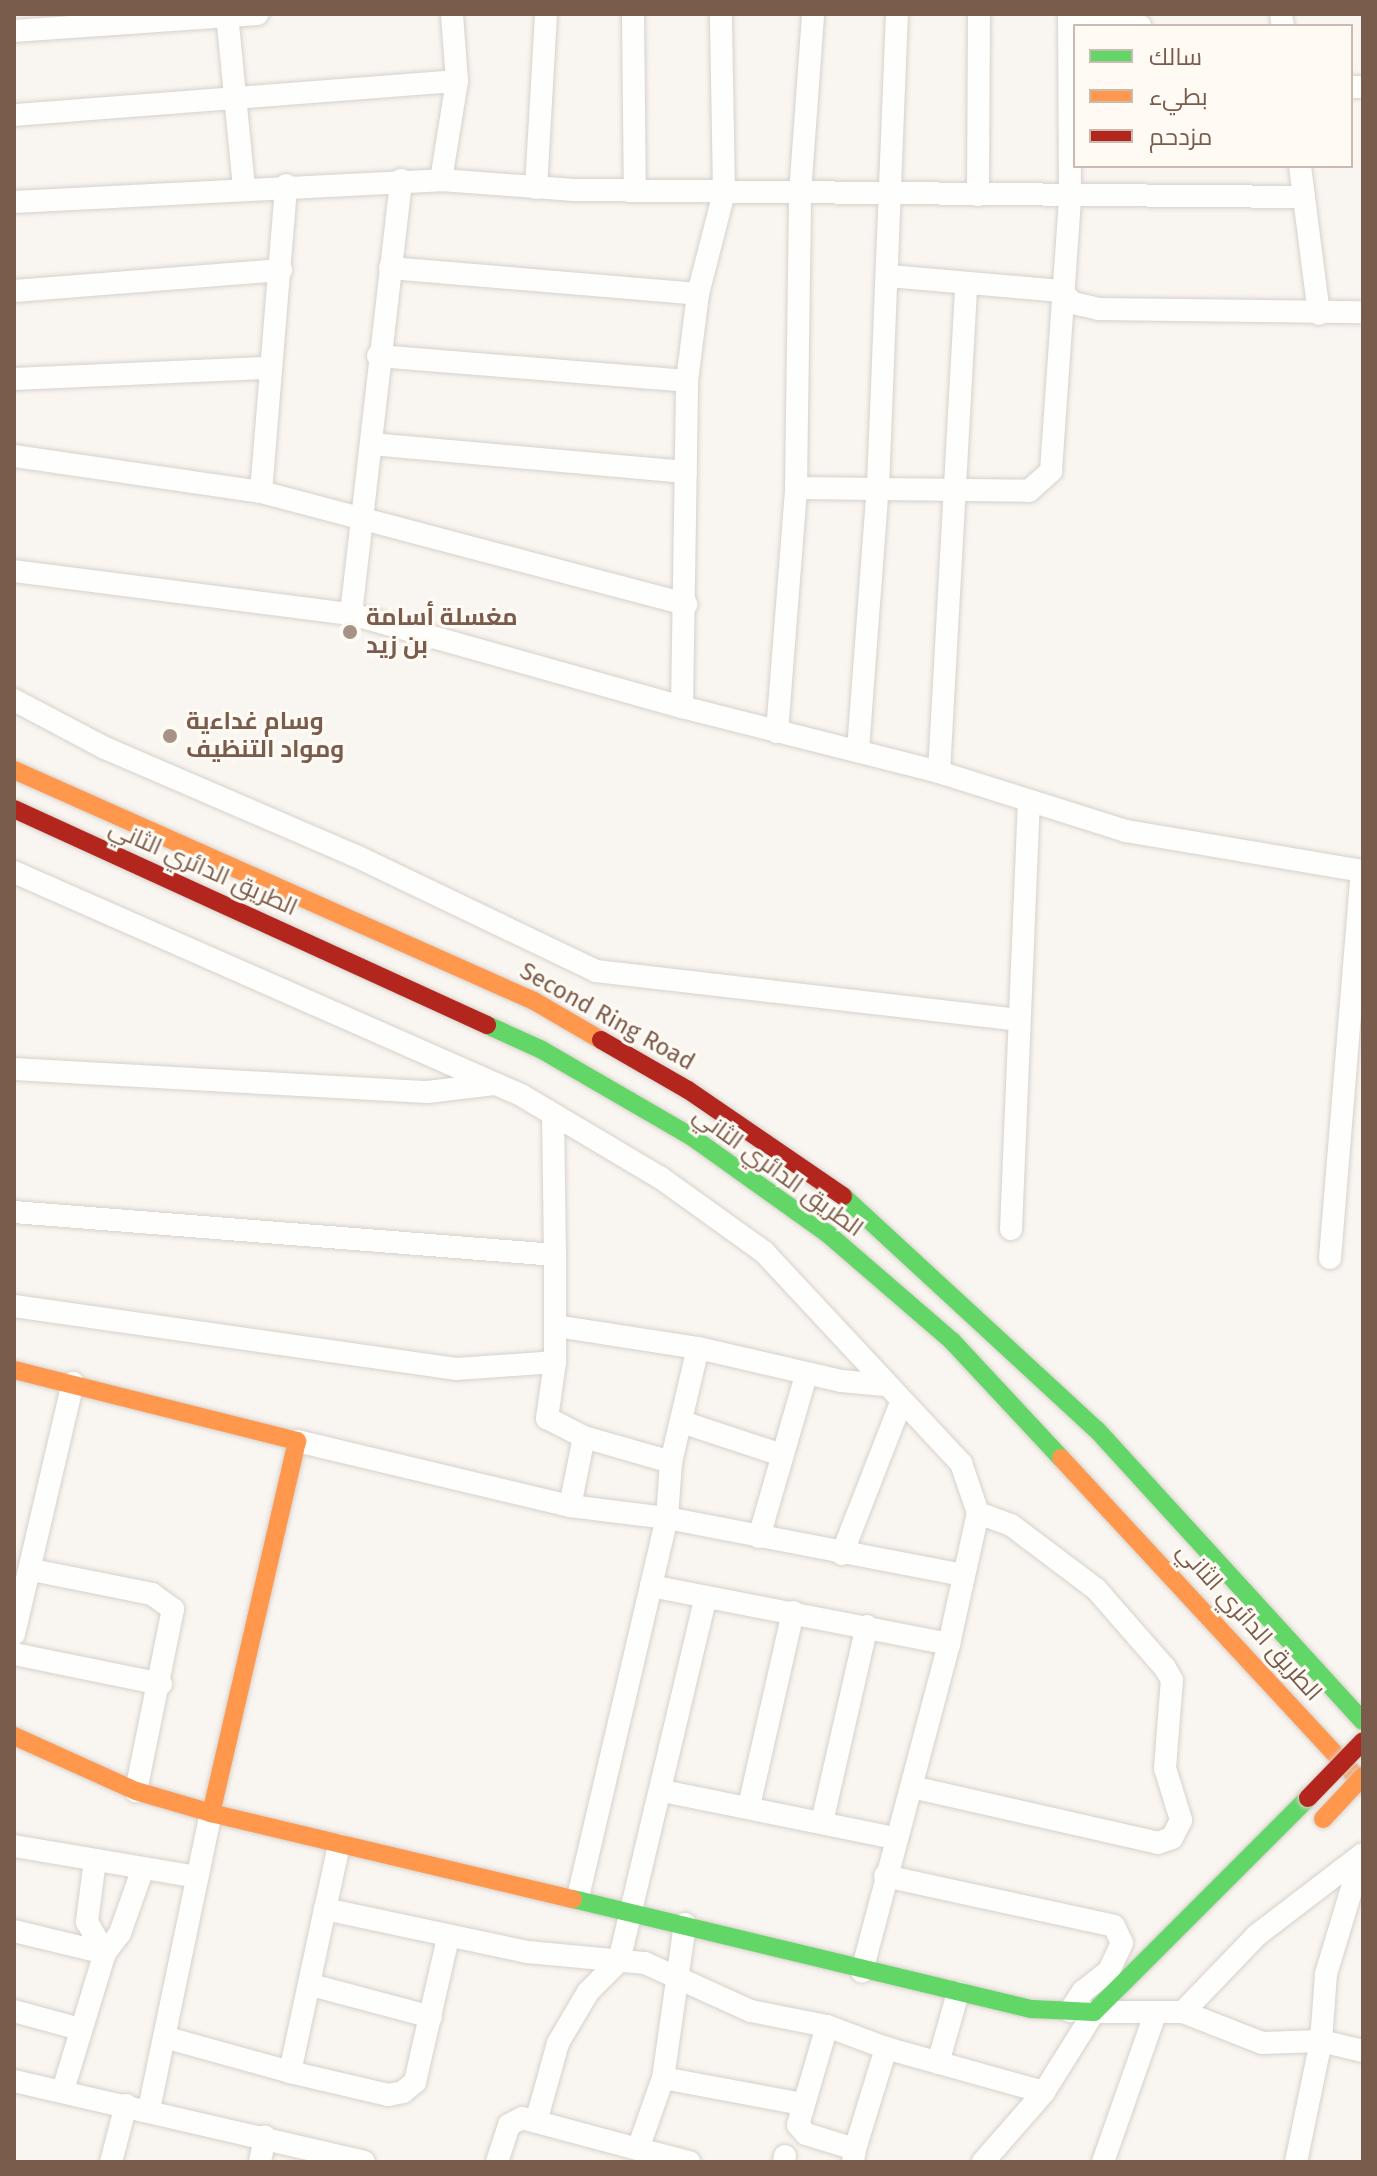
<!DOCTYPE html>
<meta charset="utf-8">
<style>
body{margin:0}
#map{position:relative;width:1377px;height:2176px;overflow:hidden;background:#f9f5f0;font-family:"Fira Sans",Cairo,sans-serif}
div>[style]{position:absolute}
.roads{filter:drop-shadow(0 0 2px #d7d1cb) drop-shadow(0 0 2px #d7d1cb)}
.street>*{height:22px;margin:-11px;padding:0 11px;transform-origin:11px;border-radius:11px;background:#fefefd}
.fast>*{height:18px;margin:-9px;padding:0 9px;transform-origin:9px;border-radius:9px;background:#63d668}
.slow>*{height:18px;margin:-9px;padding:0 9px;transform-origin:9px;border-radius:9px;background:#ff974d}
.jam>*{height:18px;margin:-9px;padding:0 9px;transform-origin:9px;border-radius:9px;background:#b3261e}
.bridges{filter:drop-shadow(0 0 2px #d9d2cb) drop-shadow(0 0 2px #d9d2cb)}
.slow-bridge>*{height:18px;margin:-9px;padding:0 9px;transform-origin:9px;border-radius:9px;background:#ff974d}
.jam-bridge>*{height:18px;margin:-9px;padding:0 9px;transform-origin:9px;border-radius:9px;background:#b3261e}
.dots>*{width:22px;height:22px;translate:-50% -50%;box-sizing:border-box;border:4px solid #fffaf3;border-radius:50%}
span{translate:-50% -50%;white-space:nowrap;text-align:center;line-height:1.15;-webkit-text-stroke:6px #fffaf3;paint-order:stroke}
.poi-label{font-size:24px;color:#7a5c4d;font-weight:700}
.left{translate:0 -50%;text-align:left}
.street-label{font-size:24px;color:#7a5c4d}
.frame{position:absolute;inset:0;border:16px solid #7a5c4d;pointer-events:none}
.legend{position:absolute;left:1073px;top:24px;width:280px;height:144px;box-sizing:border-box;background:#fffaf3;border:2px solid #cabbb1;margin:0;padding:10px 14px;list-style:none;font-size:24px;color:#7a5c4d}
.legend li{display:flex;align-items:center;gap:16px;height:40px}
.legend b{width:40px;border:2px solid #cabbb1}
</style>
<div id="map">
<div class="roads">
<div class="street">
<i style="left:227px;top:14px;width:174px;rotate:84.4deg"></i>
<i style="left:633px;top:14px;width:177px;rotate:89.4deg"></i>
<i style="left:1281px;top:14px;width:12px;rotate:81deg"></i>
<i style="left:1069px;top:16px;width:72px;rotate:8deg"></i>
<i style="left:14px;top:31px;width:244px;rotate:-4deg"></i>
<i style="left:1351px;top:87px;width:12px"></i>
<i style="left:14px;top:115px;width:444px;rotate:-4.4deg"></i>
<i style="left:1300px;top:166px;width:149px;rotate:82.7deg"></i>
<i style="left:441px;top:180px;width:100px;rotate:-80.8deg"></i>
<i style="left:457px;top:81px;width:67px;rotate:-94.3deg"></i>
<i style="left:536px;top:188px;width:174px;rotate:-86.7deg"></i>
<i style="left:978px;top:195px;width:181px;rotate:-89.7deg"></i>
<i style="left:14px;top:202px;width:428px;rotate:-2.9deg"></i>
<i style="left:441px;top:180px;width:133px;rotate:4.3deg"></i>
<i style="left:574px;top:190px;width:730px;rotate:0.55deg"></i>
<i style="left:390px;top:268px;width:309px;rotate:4.8deg"></i>
<i style="left:889px;top:276px;width:173px;rotate:5deg"></i>
<i style="left:1061px;top:291px;width:17px;rotate:45deg"></i>
<i style="left:1073px;top:303px;width:27px;rotate:13deg"></i>
<i style="left:1099px;top:309px;width:264px;rotate:0.7deg"></i>
<i style="left:14px;top:291px;width:268px;rotate:-4.5deg"></i>
<i style="left:378px;top:356px;width:310px;rotate:4.6deg"></i>
<i style="left:14px;top:379px;width:256px;rotate:-2.5deg"></i>
<i style="left:371px;top:444px;width:316px;rotate:5.1deg"></i>
<i style="left:14px;top:456px;width:250px;rotate:8.3deg"></i>
<i style="left:261px;top:492px;width:440px;rotate:14.8deg"></i>
<i style="left:796px;top:488px;width:233px;rotate:0.7deg"></i>
<i style="left:1029px;top:491px;width:30px;rotate:-42deg"></i>
<i style="left:1051px;top:471px;width:274px;rotate:-86deg"></i>
<i style="left:1070px;top:198px;width:184px;rotate:-90.3deg"></i>
<i style="left:261px;top:492px;width:308px;rotate:-85.3deg"></i>
<i style="left:14px;top:571px;width:340px;rotate:7.3deg"></i>
<i style="left:351px;top:614px;width:344px;rotate:15.7deg"></i>
<i style="left:682px;top:707px;width:265px;rotate:14.2deg"></i>
<i style="left:939px;top:772px;width:196px;rotate:17.5deg"></i>
<i style="left:1126px;top:831px;width:240px;rotate:9.6deg"></i>
<i style="left:351px;top:614px;width:437px;rotate:-83.4deg"></i>
<i style="left:14px;top:700px;width:103px;rotate:27.8deg"></i>
<i style="left:105px;top:748px;width:273px;rotate:23.3deg"></i>
<i style="left:356px;top:856px;width:266px;rotate:25.6deg"></i>
<i style="left:596px;top:971px;width:425px;rotate:6.6deg"></i>
<i style="left:682px;top:707px;width:326px;rotate:-89.1deg"></i>
<i style="left:687px;top:381px;width:88px;rotate:-82.8deg"></i>
<i style="left:698px;top:294px;width:104px;rotate:-75.6deg"></i>
<i style="left:724px;top:193px;width:179px;rotate:-91deg"></i>
<i style="left:777px;top:732px;width:245px;rotate:-85.5deg"></i>
<i style="left:796px;top:488px;width:295px;rotate:-89.2deg"></i>
<i style="left:800px;top:193px;width:179px;rotate:-85.8deg"></i>
<i style="left:858px;top:750px;width:265px;rotate:-85.7deg"></i>
<i style="left:878px;top:486px;width:472px;rotate:-87.7deg"></i>
<i style="left:939px;top:772px;width:488px;rotate:-86.8deg"></i>
<i style="left:14px;top:872px;width:554px;rotate:23.74deg"></i>
<i style="left:521px;top:1095px;width:163px;rotate:30.7deg"></i>
<i style="left:661px;top:1178px;width:127px;rotate:35.7deg"></i>
<i style="left:764px;top:1252px;width:289px;rotate:47deg"></i>
<i style="left:961px;top:1463px;width:53px;rotate:71.2deg"></i>
<i style="left:978px;top:1513px;width:134px;rotate:102.5deg"></i>
<i style="left:949px;top:1644px;width:339px;rotate:104.9deg"></i>
<i style="left:14px;top:1069px;width:414px;rotate:3.2deg"></i>
<i style="left:427px;top:1092px;width:68px;rotate:-6.7deg"></i>
<i style="left:14px;top:1212px;width:543px;rotate:4.54deg"></i>
<i style="left:555px;top:1255px;width:140px;rotate:-90.8deg"></i>
<i style="left:1011px;top:1229px;width:428px;rotate:-87.6deg"></i>
<i style="left:555px;top:1255px;width:107px;rotate:90deg"></i>
<i style="left:555px;top:1362px;width:57px;rotate:98.1deg"></i>
<i style="left:547px;top:1418px;width:42px;rotate:27.2deg"></i>
<i style="left:584px;top:1437px;width:91px;rotate:16deg"></i>
<i style="left:1330px;top:1258px;width:388px;rotate:-85.3deg"></i>
<i style="left:14px;top:1306px;width:446px;rotate:8.1deg"></i>
<i style="left:456px;top:1369px;width:99px;rotate:-4deg"></i>
<i style="left:556px;top:1326px;width:144px;rotate:8.8deg"></i>
<i style="left:698px;top:1348px;width:147px;rotate:13deg"></i>
<i style="left:841px;top:1381px;width:44px;rotate:5.2deg"></i>
<i style="left:682px;top:1422px;width:105px;rotate:18.3deg"></i>
<i style="left:297px;top:1441px;width:281px;rotate:13.4deg"></i>
<i style="left:570px;top:1506px;width:98px;rotate:7.1deg"></i>
<i style="left:667px;top:1518px;width:302px;rotate:10.9deg"></i>
<i style="left:570px;top:1506px;width:70px;rotate:-78.5deg"></i>
<i style="left:759px;top:1537px;width:169px;rotate:-73.8deg"></i>
<i style="left:842px;top:1554px;width:162px;rotate:-68.7deg"></i>
<i style="left:32px;top:1570px;width:122px;rotate:11.3deg"></i>
<i style="left:152px;top:1594px;width:26px;rotate:36deg"></i>
<i style="left:173px;top:1609px;width:186px;rotate:101.5deg"></i>
<i style="left:651px;top:1586px;width:304px;rotate:11deg"></i>
<i style="left:14px;top:1634px;width:258px;rotate:-76.8deg"></i>
<i style="left:14px;top:1654px;width:150px;rotate:11.5deg"></i>
<i style="left:912px;top:1787px;width:252px;rotate:12.8deg"></i>
<i style="left:1158px;top:1843px;width:15px;rotate:-20deg"></i>
<i style="left:1172px;top:1838px;width:20px;rotate:-63deg"></i>
<i style="left:1181px;top:1820px;width:54px;rotate:-107.1deg"></i>
<i style="left:1165px;top:1768px;width:88px;rotate:-85.5deg"></i>
<i style="left:1172px;top:1680px;width:14px;rotate:-120deg"></i>
<i style="left:1165px;top:1668px;width:105px;rotate:-131.1deg"></i>
<i style="left:1096px;top:1589px;width:106px;rotate:-143deg"></i>
<i style="left:1011px;top:1525px;width:35px;rotate:-160deg"></i>
<i style="left:663px;top:1791px;width:236px;rotate:11.5deg"></i>
<i style="left:749px;top:1806px;width:199px;rotate:-77.2deg"></i>
<i style="left:822px;top:1822px;width:201px;rotate:-77.1deg"></i>
<i style="left:339px;top:1845px;width:66px;rotate:102.3deg"></i>
<i style="left:325px;top:1909px;width:208px;rotate:12deg"></i>
<i style="left:528px;top:1952px;width:118px;rotate:5.4deg"></i>
<i style="left:645px;top:1963px;width:116px;rotate:24.4deg"></i>
<i style="left:751px;top:2011px;width:77px;rotate:11.2deg"></i>
<i style="left:827px;top:2026px;width:63px;rotate:20.4deg"></i>
<i style="left:886px;top:2048px;width:164px;rotate:15.6deg"></i>
<i style="left:14px;top:1846px;width:186px;rotate:9.6deg"></i>
<i style="left:95px;top:1860px;width:63px;rotate:97.4deg"></i>
<i style="left:87px;top:1922px;width:36px;rotate:60deg"></i>
<i style="left:885px;top:1876px;width:234px;rotate:12.3deg"></i>
<i style="left:1114px;top:1926px;width:19px;rotate:65deg"></i>
<i style="left:1122px;top:1943px;width:31px;rotate:115deg"></i>
<i style="left:1109px;top:1971px;width:33px;rotate:142deg"></i>
<i style="left:1083px;top:1991px;width:24px;rotate:123deg"></i>
<i style="left:578px;top:1897px;width:389px;rotate:-76.8deg"></i>
<i style="left:667px;top:1518px;width:56px;rotate:-85.9deg"></i>
<i style="left:671px;top:1462px;width:117px;rotate:-76.7deg"></i>
<i style="left:685px;top:1924px;width:156px;rotate:98.1deg"></i>
<i style="left:663px;top:2078px;width:75px;rotate:109.4deg"></i>
<i style="left:638px;top:2149px;width:53px;rotate:14.3deg"></i>
<i style="left:14px;top:1931px;width:94px;rotate:13.6deg"></i>
<i style="left:311px;top:1985px;width:124px;rotate:14.9deg"></i>
<i style="left:14px;top:2011px;width:68px;rotate:15.3deg"></i>
<i style="left:1183px;top:2012px;width:85px;rotate:21.4deg"></i>
<i style="left:1262px;top:2043px;width:59px;rotate:-1.9deg"></i>
<i style="left:1321px;top:2041px;width:67px;rotate:-85.7deg"></i>
<i style="left:1326px;top:1974px;width:124px;rotate:-73.2deg"></i>
<i style="left:827px;top:2026px;width:103px;rotate:106.3deg"></i>
<i style="left:798px;top:2125px;width:12px;rotate:48deg"></i>
<i style="left:806px;top:2134px;width:51px;rotate:17deg"></i>
<i style="left:855px;top:2149px;width:13px;rotate:99deg"></i>
<i style="left:164px;top:2037px;width:131px;rotate:15.5deg"></i>
<i style="left:290px;top:2072px;width:101px;rotate:13.2deg"></i>
<i style="left:388px;top:2095px;width:15px;rotate:-11deg"></i>
<i style="left:403px;top:2092px;width:16px;rotate:-40deg"></i>
<i style="left:415px;top:2082px;width:148px;rotate:-77.1deg"></i>
<i style="left:938px;top:2063px;width:73px;rotate:-74.1deg"></i>
<i style="left:290px;top:2072px;width:167px;rotate:-77.9deg"></i>
<i style="left:663px;top:2078px;width:141px;rotate:10.6deg"></i>
<i style="left:14px;top:2081px;width:359px;rotate:13deg"></i>
<i style="left:63px;top:2090px;width:143px;rotate:-73deg"></i>
<i style="left:105px;top:1953px;width:25px;rotate:-53deg"></i>
<i style="left:120px;top:1933px;width:69px;rotate:-70.5deg"></i>
<i style="left:149px;top:2109px;width:302px;rotate:-78.2deg"></i>
<i style="left:536px;top:2122px;width:82px;rotate:-74.4deg"></i>
<i style="left:558px;top:2043px;width:59px;rotate:-59.5deg"></i>
<i style="left:588px;top:1992px;width:44px;rotate:-45deg"></i>
<i style="left:619px;top:1961px;width:374px;rotate:-76.6deg"></i>
<i style="left:855px;top:2149px;width:106px;rotate:-72.9deg"></i>
<i style="left:111px;top:2162px;width:59px;rotate:-75.3deg"></i>
<i style="left:260px;top:2162px;width:26px;rotate:-79deg"></i>
<i style="left:497px;top:2162px;width:39px;rotate:-72deg"></i>
<i style="left:509px;top:2125px;width:15px;rotate:-28deg"></i>
<i style="left:522px;top:2118px;width:120px;rotate:15deg"></i>
<i style="left:784px;top:2162px;width:6px;rotate:-81deg"></i>
<i style="left:983px;top:2162px;width:93px;rotate:-48.9deg"></i>
<i style="left:1044px;top:2092px;width:94px;rotate:-58deg"></i>
<i style="left:1094px;top:2012px;width:89px"></i>
<i style="left:1183px;top:2012px;width:107px;rotate:-46.1deg"></i>
<i style="left:1257px;top:1935px;width:133px;rotate:-37.4deg"></i>
<i style="left:1103px;top:2162px;width:157px;rotate:-70.6deg"></i>
<i style="left:1296px;top:2162px;width:124px;rotate:-78.3deg"></i>
<i style="left:1321px;top:2041px;width:43px;rotate:13.4deg"></i>
</div>
<div class="fast">
<i style="left:487px;top:1025px;width:60px;rotate:24.4deg"></i>
<i style="left:542px;top:1050px;width:173px;rotate:30.1deg"></i>
<i style="left:692px;top:1137px;width:167px;rotate:35.5deg"></i>
<i style="left:828px;top:1234px;width:164px;rotate:40.8deg"></i>
<i style="left:952px;top:1341px;width:160px;rotate:47deg"></i>
<i style="left:843px;top:1196px;width:345px;rotate:42.7deg"></i>
<i style="left:1097px;top:1430px;width:394px;rotate:47.6deg"></i>
<i style="left:573px;top:1899px;width:472px;rotate:13.5deg"></i>
<i style="left:1032px;top:2009px;width:62px;rotate:2.8deg"></i>
<i style="left:1094px;top:2012px;width:303px;rotate:-45deg"></i>
</div>
<div class="slow">
<i style="left:14px;top:770px;width:569px;rotate:23.95deg"></i>
<i style="left:534px;top:1001px;width:78px;rotate:30.2deg"></i>
<i style="left:14px;top:1370px;width:292px;rotate:14.1deg"></i>
<i style="left:297px;top:1441px;width:382px;rotate:103deg"></i>
<i style="left:1061px;top:1458px;width:444px;rotate:47.2deg"></i>
<i style="left:14px;top:1736px;width:134px;rotate:24.3deg"></i>
<i style="left:136px;top:1791px;width:78px;rotate:16.3deg"></i>
<i style="left:211px;top:1813px;width:372px;rotate:13.4deg"></i>
</div>
<div class="jam">
<i style="left:14px;top:809px;width:520px;rotate:24.54deg"></i>
<i style="left:601px;top:1040px;width:100px;rotate:29.9deg"></i>
<i style="left:688px;top:1090px;width:188px;rotate:34.4deg"></i>
</div>
</div>
<div class="bridges">
<div class="slow-bridge">
<i style="left:1323px;top:1819px;width:59px;rotate:-47.1deg"></i>
</div>
<div class="jam-bridge">
<i style="left:1308px;top:1798px;width:79px;rotate:-46deg"></i>
</div>
</div>
<div class="dots">
<i style="left:350px;top:632px;background:#a69286"></i>
<i style="left:170px;top:736px;background:#a69286"></i>
</div>
<div class="poi-label">
<span class="left" style="left:366px;top:632px">مغسلة أسامة<br>بن زيد</span>
<span class="left" style="left:186px;top:736px">وسام غداءية<br>ومواد التنظيف</span>
</div>
<div class="street-label">
<span style="left:203px;top:868px;rotate:24deg">الطريق الدائري الثاني</span>
<span style="left:607px;top:1017px;rotate:29deg">Second Ring Road</span>
<span style="left:778px;top:1172px;rotate:36deg">الطريق الدائري الثاني</span>
<span style="left:1249px;top:1622px;rotate:48deg">الطريق الدائري الثاني</span>
</div>
<div class="frame"></div>
<ul class="legend">
<li><b style="height:10px;background:#63d668"></b>سالك</li>
<li><b style="height:10px;background:#ff974d"></b>بطيء</li>
<li><b style="height:10px;background:#b3261e"></b>مزدحم</li>
</ul>
</div>
